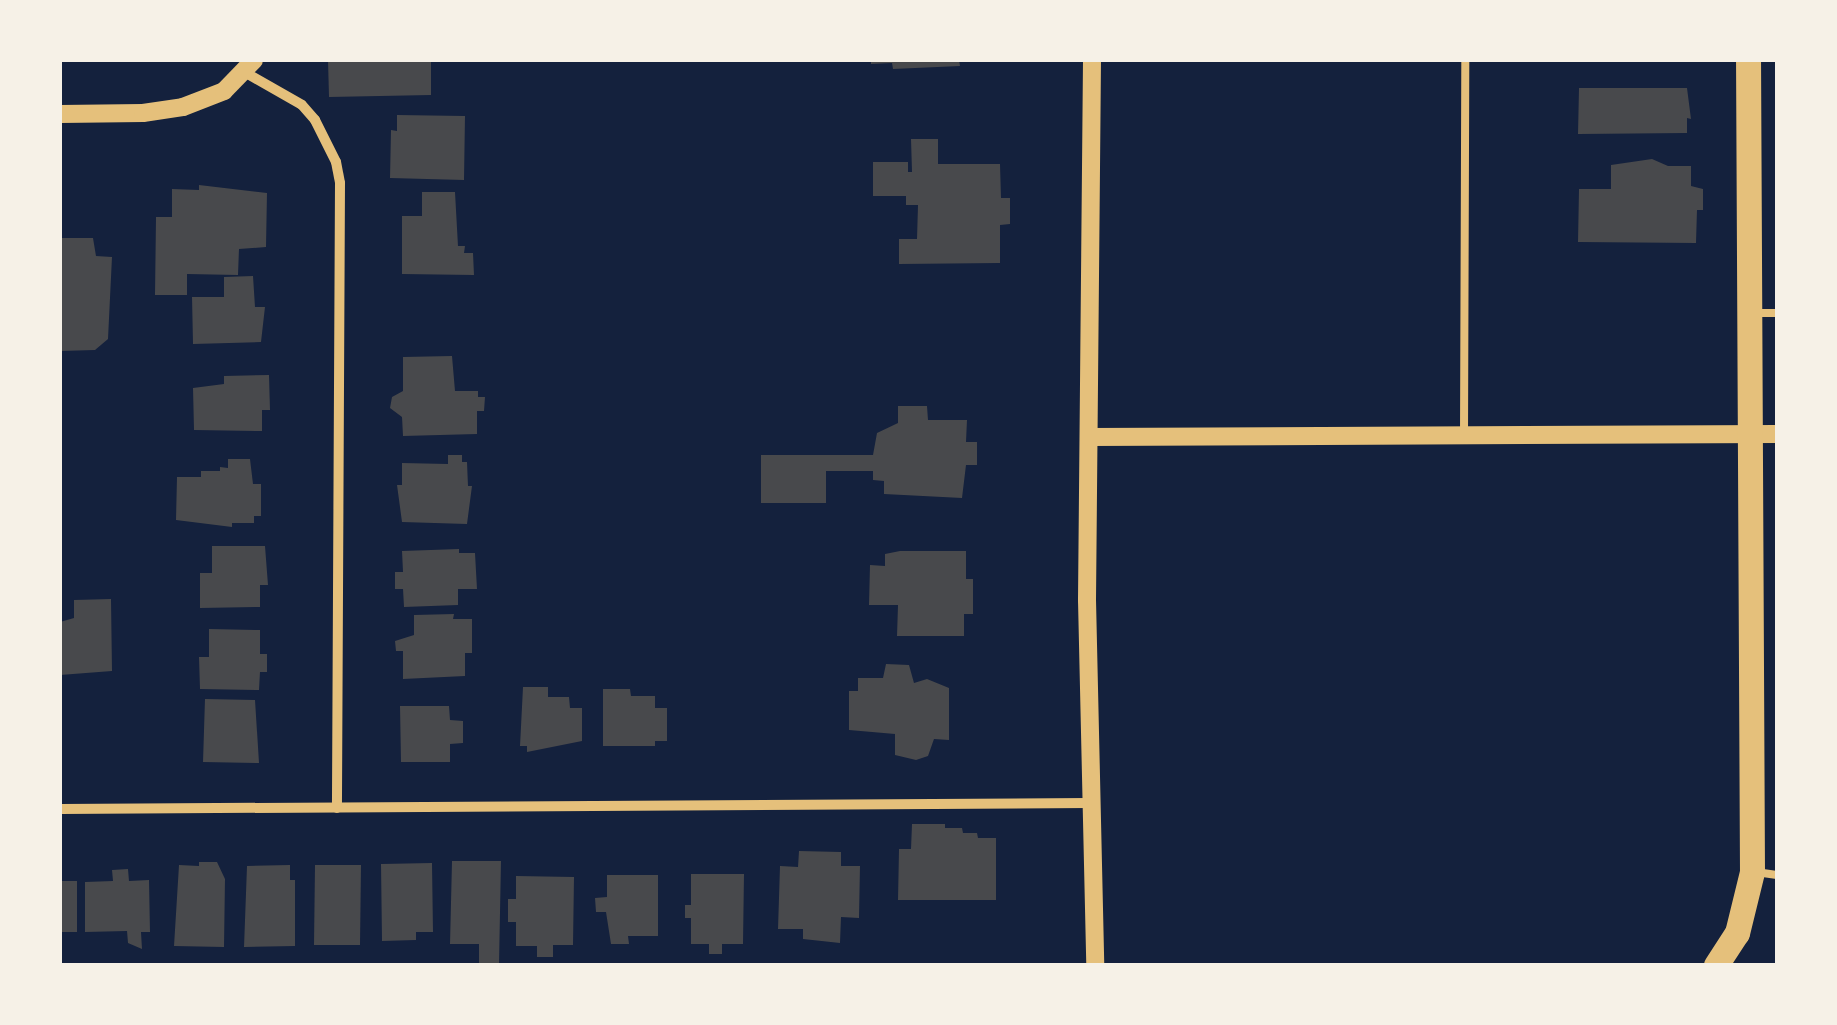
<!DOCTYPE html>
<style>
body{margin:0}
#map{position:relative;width:1837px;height:1025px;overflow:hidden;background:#14213d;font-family:"Exo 2",sans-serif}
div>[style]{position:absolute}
.building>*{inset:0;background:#48494c}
.service>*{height:8px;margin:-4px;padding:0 4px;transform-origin:4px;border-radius:4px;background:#e5c07b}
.minor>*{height:10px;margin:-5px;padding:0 5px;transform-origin:5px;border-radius:5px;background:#e5c07b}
.tertiary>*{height:18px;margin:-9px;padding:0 9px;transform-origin:9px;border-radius:9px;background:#e5c07b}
.primary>*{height:25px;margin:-12.5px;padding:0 12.5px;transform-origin:12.5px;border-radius:12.5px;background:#e5c07b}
span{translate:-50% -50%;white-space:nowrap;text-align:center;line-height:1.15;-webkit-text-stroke:9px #f6f1e7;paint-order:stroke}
.frame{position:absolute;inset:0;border:62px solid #f6f1e7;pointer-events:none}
</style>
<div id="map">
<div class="building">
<i style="clip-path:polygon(328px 60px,431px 60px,431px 95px,329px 97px)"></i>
<i style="clip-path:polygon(871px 60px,959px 60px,960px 66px,893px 69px,892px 63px,871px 64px)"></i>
<i style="clip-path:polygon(1579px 88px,1687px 88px,1691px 119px,1687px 118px,1687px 133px,1578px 134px)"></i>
<i style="clip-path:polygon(397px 115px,465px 116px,464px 180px,390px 178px,391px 130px,397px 131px)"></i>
<i style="clip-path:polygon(911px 139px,938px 139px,938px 164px,1000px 164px,1001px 198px,1010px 198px,1010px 224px,1000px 225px,1000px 263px,899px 264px,899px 239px,917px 239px,918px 205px,906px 205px,906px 196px,873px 196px,873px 162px,908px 162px,908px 172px,912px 172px)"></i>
<i style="clip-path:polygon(1652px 159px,1668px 166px,1691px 166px,1691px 186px,1703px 189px,1703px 210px,1697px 210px,1696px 243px,1578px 242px,1579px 189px,1611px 189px,1611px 165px)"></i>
<i style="clip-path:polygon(199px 185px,267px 193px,266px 247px,239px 249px,238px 275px,187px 274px,187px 295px,155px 295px,156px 217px,172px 217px,172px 189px,199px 190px)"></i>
<i style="clip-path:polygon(422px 192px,455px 192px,458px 246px,465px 246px,464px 253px,473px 253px,474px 275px,402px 274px,402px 216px,422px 216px)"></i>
<i style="clip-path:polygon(60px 238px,93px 238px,96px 256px,112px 257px,108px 339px,95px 350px,60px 351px)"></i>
<i style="clip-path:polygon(253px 276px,255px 307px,265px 307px,261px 342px,193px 344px,192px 297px,224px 297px,224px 277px)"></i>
<i style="clip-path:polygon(452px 356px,455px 391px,478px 391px,478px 397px,485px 397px,484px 411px,477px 411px,477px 434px,403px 436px,402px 417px,390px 408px,392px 397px,403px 391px,403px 357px)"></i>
<i style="clip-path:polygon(269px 375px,270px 410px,262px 410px,262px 431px,194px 430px,193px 388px,224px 384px,224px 376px)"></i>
<i style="clip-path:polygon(898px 406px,927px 406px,928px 420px,967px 420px,966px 442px,977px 442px,977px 465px,966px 465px,962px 498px,884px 494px,884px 481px,873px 480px,873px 471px,826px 471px,826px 503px,761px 503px,761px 455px,873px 455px,877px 433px,898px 423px)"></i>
<i style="clip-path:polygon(448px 455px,462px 455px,462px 462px,467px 462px,468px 486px,472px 486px,467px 524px,402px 522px,397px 485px,402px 485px,402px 463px,448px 464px)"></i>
<i style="clip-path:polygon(228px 459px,250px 459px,253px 484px,261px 484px,261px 516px,254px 516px,254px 523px,232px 523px,232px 527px,176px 520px,177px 477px,201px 477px,201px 471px,220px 471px,220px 467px,228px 468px)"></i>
<i style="clip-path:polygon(212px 546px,265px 546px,268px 585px,260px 585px,260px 607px,200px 608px,200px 573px,212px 573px)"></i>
<i style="clip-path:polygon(459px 549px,459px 553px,475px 553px,477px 589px,458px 589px,458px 605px,404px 607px,403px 589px,395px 589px,395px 572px,403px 572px,402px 551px)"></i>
<i style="clip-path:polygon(900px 551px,966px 551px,966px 579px,973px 579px,973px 614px,964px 614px,964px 636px,897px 636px,898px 605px,869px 605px,870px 565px,885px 566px,885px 554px)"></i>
<i style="clip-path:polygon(111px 599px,112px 671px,60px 675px,60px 622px,74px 618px,74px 600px)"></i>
<i style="clip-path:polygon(454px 614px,453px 619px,472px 619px,472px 653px,465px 653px,465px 676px,403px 679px,403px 651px,396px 651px,395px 641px,414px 635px,414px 615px)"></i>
<i style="clip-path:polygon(209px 629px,260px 630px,260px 654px,267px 654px,267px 672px,260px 672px,259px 690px,200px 689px,199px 657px,209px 657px)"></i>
<i style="clip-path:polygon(886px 664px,909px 665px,914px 683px,927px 679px,949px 688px,949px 740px,934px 739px,928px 756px,916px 760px,895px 755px,895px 734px,849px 730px,849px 691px,858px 691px,858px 678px,883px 678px)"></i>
<i style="clip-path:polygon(523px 687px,548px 687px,548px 697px,569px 697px,570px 708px,582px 708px,582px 741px,527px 752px,527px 746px,520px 746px)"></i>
<i style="clip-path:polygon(603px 689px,630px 689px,631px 696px,655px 696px,655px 708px,667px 708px,667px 741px,655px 741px,655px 746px,603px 746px)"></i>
<i style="clip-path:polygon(205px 699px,255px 700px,259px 763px,203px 762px)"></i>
<i style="clip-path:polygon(400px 706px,449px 706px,450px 720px,463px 721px,463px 743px,450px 744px,450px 762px,401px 762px)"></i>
<i style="clip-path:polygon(912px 824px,945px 824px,945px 828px,962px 828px,963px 833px,977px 833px,978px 838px,996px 838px,996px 900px,898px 900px,899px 849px,911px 849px)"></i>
<i style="clip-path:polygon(799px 851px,841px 852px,841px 866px,860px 866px,859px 918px,841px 917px,840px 943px,803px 939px,803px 929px,778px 929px,780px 866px,798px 867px)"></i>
<i style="clip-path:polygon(452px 861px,501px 861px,499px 965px,479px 965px,479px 944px,450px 944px)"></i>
<i style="clip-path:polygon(199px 862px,217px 862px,225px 879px,224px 947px,174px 946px,179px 865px,199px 866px)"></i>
<i style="clip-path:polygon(432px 863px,433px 932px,416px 932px,416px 940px,382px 941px,381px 864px)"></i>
<i style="clip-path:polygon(290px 865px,290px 880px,295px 880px,295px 946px,244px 947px,247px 866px)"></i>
<i style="clip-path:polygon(315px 865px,361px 865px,360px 945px,314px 945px)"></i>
<i style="clip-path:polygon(128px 869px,129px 881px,149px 880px,150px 932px,141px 932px,142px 949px,128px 943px,127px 931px,85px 932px,85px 882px,113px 881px,112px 870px)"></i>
<i style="clip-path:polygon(691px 874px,744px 874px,743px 944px,722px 944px,722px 954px,709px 954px,709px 944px,691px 944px,691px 918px,685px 918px,685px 905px,691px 905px)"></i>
<i style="clip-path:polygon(607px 875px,658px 875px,658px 936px,628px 936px,629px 944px,611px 944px,606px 912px,596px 912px,595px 898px,607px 897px)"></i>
<i style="clip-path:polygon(516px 876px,574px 877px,573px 945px,553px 945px,553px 957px,537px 957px,537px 946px,516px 946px,516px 922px,508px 922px,508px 899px,516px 899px)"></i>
<i style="clip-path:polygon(60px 881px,77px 881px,77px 932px,60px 932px)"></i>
</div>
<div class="service">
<i style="left:1752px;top:313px;width:25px"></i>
<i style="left:1464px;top:434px;width:374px;rotate:-89.8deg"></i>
<i style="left:1756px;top:872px;width:21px;rotate:8deg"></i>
</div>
<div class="minor">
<i style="left:246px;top:73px;width:64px;rotate:29.7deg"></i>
<i style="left:302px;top:105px;width:20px;rotate:49deg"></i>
<i style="left:315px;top:120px;width:47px;rotate:63.4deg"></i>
<i style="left:336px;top:162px;width:21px;rotate:79deg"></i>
<i style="left:340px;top:183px;width:625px;rotate:90.28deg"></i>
<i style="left:60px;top:809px;width:1028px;rotate:-0.33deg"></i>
</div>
<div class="tertiary">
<i style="left:1092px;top:60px;width:540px;rotate:90.53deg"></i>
<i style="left:1087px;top:600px;width:365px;rotate:88.7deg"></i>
<i style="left:60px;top:114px;width:83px;rotate:-0.7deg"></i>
<i style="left:143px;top:113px;width:40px;rotate:-8.5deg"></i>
<i style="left:183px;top:107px;width:44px;rotate:-21.3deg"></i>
<i style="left:224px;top:91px;width:43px;rotate:-45.9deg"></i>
<i style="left:1089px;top:437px;width:688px;rotate:-0.25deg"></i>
</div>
<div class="primary">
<i style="left:1716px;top:965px;width:38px;rotate:-57deg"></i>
<i style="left:1737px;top:933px;width:63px;rotate:-76.2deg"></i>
<i style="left:1752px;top:872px;width:812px;rotate:-90.28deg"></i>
</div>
<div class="frame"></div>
</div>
